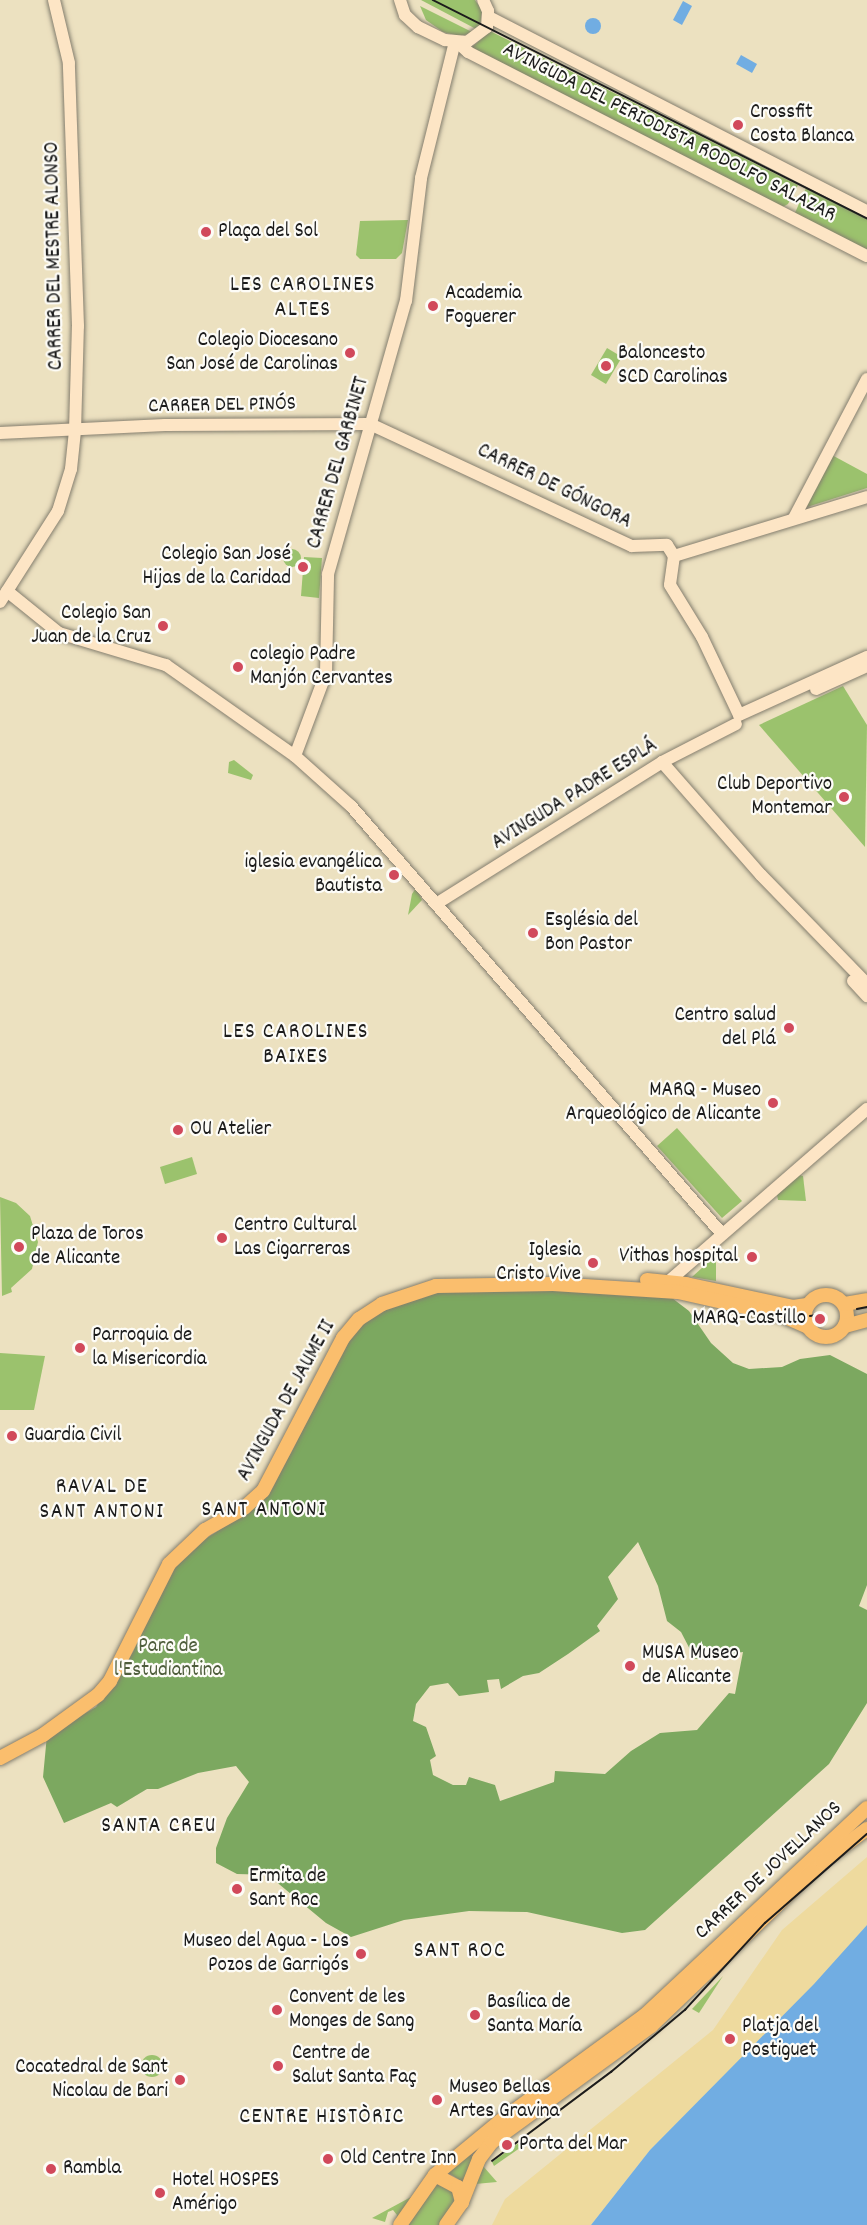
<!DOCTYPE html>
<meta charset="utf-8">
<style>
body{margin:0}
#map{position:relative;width:867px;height:2225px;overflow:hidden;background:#ece1c0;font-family:Dekko,sans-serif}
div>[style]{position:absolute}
.green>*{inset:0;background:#9bc26d}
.round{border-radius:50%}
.forest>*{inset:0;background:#7ca860}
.sand>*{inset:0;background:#eeda9e}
.water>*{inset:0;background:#71ade2}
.roads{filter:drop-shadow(0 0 2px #847e6e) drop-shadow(0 0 2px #847e6e)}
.secondary>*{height:12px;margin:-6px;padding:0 6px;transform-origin:6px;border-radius:6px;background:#fde5c5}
.primary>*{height:14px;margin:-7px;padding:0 7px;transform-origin:7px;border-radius:7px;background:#fabe6d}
.primary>.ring{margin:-7px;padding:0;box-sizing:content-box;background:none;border:14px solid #fabe6d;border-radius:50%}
.tram>*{height:1.5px;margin:-0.75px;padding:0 0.75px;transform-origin:0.75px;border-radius:0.75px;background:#1c1c1c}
.dots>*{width:16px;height:16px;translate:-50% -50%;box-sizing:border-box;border:3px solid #fdfcf7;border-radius:50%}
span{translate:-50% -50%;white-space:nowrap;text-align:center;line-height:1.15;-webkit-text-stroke:4.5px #fdfcf7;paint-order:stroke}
.poi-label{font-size:21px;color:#1c1c1c}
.left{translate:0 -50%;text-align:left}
.right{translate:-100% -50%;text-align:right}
.street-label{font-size:21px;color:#1c1c1c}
.park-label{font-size:21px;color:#4f5e3c}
.neighbourhood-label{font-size:22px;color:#1c1c1c;letter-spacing:1.5px}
</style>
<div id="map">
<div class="green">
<i style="clip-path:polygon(421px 0,475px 0,482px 10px,480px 26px,478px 30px)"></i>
<i style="clip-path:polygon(420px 6px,474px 33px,459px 36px,443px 32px,426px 20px)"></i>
<i style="clip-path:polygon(490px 31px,798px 185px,788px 204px,781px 208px,470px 49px)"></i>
<i style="clip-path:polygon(806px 188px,867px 219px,867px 252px,794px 215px)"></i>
<i style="clip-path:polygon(408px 220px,402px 253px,396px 259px,360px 259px,356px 255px,360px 221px)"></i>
<i style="clip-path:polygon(607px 348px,622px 357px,606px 384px,591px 375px)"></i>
<i style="clip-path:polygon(830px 454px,867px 474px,867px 488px,807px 507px)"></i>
<i class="round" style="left:283px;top:549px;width:18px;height:18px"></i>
<i style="clip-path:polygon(304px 557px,322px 558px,319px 598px,301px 596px)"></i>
<i style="clip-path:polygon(843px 686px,867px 725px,865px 847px,759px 725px)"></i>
<i style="clip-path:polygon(234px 760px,253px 775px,251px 780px,228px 773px,229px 762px)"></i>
<i style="clip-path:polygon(416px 888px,422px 900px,408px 915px,412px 894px)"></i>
<i style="clip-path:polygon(677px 1128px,742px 1201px,722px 1218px,657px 1146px)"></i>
<i style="clip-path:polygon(192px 1157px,197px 1174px,165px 1184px,160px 1167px)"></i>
<i style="clip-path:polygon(799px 1175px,803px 1176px,806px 1201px,778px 1200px,777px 1195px)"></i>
<i style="clip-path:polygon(0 1197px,16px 1203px,30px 1216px,38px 1242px,32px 1269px,11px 1288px,12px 1292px,2px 1296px)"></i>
<i style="clip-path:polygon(716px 1255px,716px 1281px,692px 1277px)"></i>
<i style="clip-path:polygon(0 1353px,45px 1356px,34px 1410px,0 1410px)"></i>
<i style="clip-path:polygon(723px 1976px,699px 2013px,692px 2009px)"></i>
<i class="round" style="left:141px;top:2055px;width:22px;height:22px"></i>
<i style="clip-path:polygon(527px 2137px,527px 2143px,494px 2166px,492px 2162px)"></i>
<i style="clip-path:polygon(469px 2153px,474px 2158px,463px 2182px,447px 2172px)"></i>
<i style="clip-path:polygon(483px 2166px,497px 2182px,475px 2184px)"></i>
<i style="clip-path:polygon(437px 2183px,453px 2188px,455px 2201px,449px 2212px,439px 2225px,406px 2225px)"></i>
<i style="clip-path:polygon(411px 2197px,395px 2225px,397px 2215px,393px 2210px,388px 2212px,385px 2222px,372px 2218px)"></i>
</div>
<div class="forest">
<i style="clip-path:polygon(evenodd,475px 1288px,547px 1288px,672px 1298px,689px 1311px,711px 1343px,733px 1363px,749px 1369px,782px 1367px,800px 1359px,830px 1355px,867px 1374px,867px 1585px,859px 1606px,867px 1610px,867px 1703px,829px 1764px,645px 1930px,622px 1933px,527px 1912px,469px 1911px,404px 1920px,351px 1937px,326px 1923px,268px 1875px,237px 1874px,216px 1863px,216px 1848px,227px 1818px,249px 1782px,236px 1766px,198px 1773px,158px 1789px,147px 1789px,117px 1807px,111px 1803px,64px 1823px,43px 1777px,47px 1735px,96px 1707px,133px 1652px,177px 1557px,257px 1506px,291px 1453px,346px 1341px,375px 1313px,417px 1296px,475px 1288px,638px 1542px,658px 1586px,667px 1621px,681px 1632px,695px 1659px,743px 1652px,735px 1694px,729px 1693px,697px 1730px,660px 1733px,631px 1751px,605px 1774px,555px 1771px,554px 1782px,500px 1801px,495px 1785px,469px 1777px,466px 1785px,453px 1785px,433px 1775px,430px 1760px,436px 1756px,426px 1727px,413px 1721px,416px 1704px,430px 1686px,448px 1683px,459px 1696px,489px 1692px,487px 1680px,499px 1679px,501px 1689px,523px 1676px,539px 1673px,568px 1654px,600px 1631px,597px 1626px,618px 1599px,608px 1577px,638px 1542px)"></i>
</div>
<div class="sand">
<i style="clip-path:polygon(867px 1857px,867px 1925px,815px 1984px,650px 2150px,591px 2225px,492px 2225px,505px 2199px,713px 2030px,782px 1930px)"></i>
</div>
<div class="water">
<i style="clip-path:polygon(683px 1px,692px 6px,682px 25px,673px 20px)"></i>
<i class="round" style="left:585px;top:18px;width:16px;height:16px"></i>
<i style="clip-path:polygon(741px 55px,757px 64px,752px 73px,736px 64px)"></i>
<i style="clip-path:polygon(867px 1925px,867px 2225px,591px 2225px,650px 2150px,814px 1984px)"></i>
</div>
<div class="roads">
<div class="secondary">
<i style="left:400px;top:0;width:16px;rotate:72deg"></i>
<i style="left:405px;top:15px;width:18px;rotate:43deg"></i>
<i style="left:418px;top:27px;width:30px;rotate:26deg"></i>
<i style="left:445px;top:40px;width:22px;rotate:5deg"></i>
<i style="left:467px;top:42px;width:25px;rotate:-37deg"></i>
<i style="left:487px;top:27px;width:16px;rotate:-86deg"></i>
<i style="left:488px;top:11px;width:12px;rotate:-114deg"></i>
<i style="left:489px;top:17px;width:425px;rotate:27.2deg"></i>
<i style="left:457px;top:42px;width:15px;rotate:42deg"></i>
<i style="left:468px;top:52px;width:448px;rotate:27.1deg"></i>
<i style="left:0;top:433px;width:165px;rotate:-2.8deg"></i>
<i style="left:165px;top:425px;width:205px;rotate:-0.3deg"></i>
<i style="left:370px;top:424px;width:289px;rotate:25deg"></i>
<i style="left:632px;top:546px;width:35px;rotate:-2deg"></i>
<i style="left:667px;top:545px;width:13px;rotate:58deg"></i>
<i style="left:674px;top:556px;width:29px;rotate:98deg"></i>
<i style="left:670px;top:585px;width:61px;rotate:58.4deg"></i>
<i style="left:702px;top:637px;width:86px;rotate:64.6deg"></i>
<i style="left:794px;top:518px;width:157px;rotate:-62.3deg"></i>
<i style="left:674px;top:556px;width:202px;rotate:-17deg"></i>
<i style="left:7px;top:591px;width:67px;rotate:38.9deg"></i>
<i style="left:59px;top:633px;width:112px;rotate:16.7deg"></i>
<i style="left:166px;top:665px;width:158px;rotate:35.2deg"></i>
<i style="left:295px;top:756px;width:75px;rotate:41.8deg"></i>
<i style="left:351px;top:806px;width:566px;rotate:49.08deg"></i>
<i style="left:0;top:602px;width:108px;rotate:-57.5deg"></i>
<i style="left:58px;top:511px;width:44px;rotate:-72.8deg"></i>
<i style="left:71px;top:469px;width:38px;rotate:-84deg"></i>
<i style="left:75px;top:431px;width:105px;rotate:-88.4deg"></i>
<i style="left:78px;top:326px;width:263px;rotate:-92deg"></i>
<i style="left:69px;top:63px;width:65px;rotate:-103.4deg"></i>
<i style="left:816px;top:689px;width:56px;rotate:-24.3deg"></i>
<i style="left:739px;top:715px;width:141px;rotate:-24.4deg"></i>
<i style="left:295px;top:756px;width:89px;rotate:-69.5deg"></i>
<i style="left:326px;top:673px;width:99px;rotate:-88.8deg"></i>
<i style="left:328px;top:574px;width:284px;rotate:-74.1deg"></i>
<i style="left:406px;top:301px;width:124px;rotate:-83deg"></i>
<i style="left:421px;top:178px;width:140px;rotate:-76deg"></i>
<i style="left:662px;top:762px;width:150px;rotate:48.8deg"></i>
<i style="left:761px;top:875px;width:152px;rotate:45.8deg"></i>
<i style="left:436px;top:904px;width:267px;rotate:-32.1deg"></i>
<i style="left:662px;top:762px;width:83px;rotate:-27.2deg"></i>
<i style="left:853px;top:981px;width:21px;rotate:47deg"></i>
<i style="left:669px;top:1281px;width:262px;rotate:-41deg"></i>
</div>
<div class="primary">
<i style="left:647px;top:1280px;width:39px;rotate:6deg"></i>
<i style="left:686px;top:1284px;width:109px;rotate:12.1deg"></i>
<i style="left:793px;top:1307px;width:14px;rotate:-8deg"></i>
<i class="ring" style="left:805px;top:1295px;width:28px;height:28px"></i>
<i style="left:845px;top:1304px;width:22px;rotate:-10deg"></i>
<i style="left:845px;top:1326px;width:23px;rotate:-15deg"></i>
<i style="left:0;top:1758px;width:49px;rotate:-28.1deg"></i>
<i style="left:43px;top:1735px;width:68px;rotate:-36deg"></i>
<i style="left:98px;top:1695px;width:18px;rotate:-49deg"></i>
<i style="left:110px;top:1681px;width:131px;rotate:-63.2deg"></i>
<i style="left:169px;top:1564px;width:50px;rotate:-43.4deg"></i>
<i style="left:205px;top:1530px;width:45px;rotate:-29.4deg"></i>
<i style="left:244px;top:1508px;width:25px;rotate:-42deg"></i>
<i style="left:263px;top:1491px;width:173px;rotate:-62.4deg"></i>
<i style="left:343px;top:1338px;width:25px;rotate:-50deg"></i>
<i style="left:359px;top:1319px;width:27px;rotate:-33deg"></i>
<i style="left:382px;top:1304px;width:57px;rotate:-18.4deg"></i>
<i style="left:436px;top:1286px;width:117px;rotate:-1deg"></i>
<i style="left:553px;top:1284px;width:125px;rotate:3.7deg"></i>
<i style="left:678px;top:1292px;width:106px;rotate:12.6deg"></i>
<i style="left:781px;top:1315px;width:30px;rotate:24deg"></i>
<i style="left:435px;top:2175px;width:26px;rotate:28deg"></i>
<i style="left:458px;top:2187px;width:16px;rotate:75deg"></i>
<i style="left:400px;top:2225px;width:61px;rotate:-55deg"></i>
<i style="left:435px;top:2175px;width:83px;rotate:-39.6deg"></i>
<i style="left:499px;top:2122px;width:180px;rotate:-36.2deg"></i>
<i style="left:644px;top:2016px;width:305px;rotate:-43deg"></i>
<i style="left:446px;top:2225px;width:28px;rotate:-55deg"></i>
<i style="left:462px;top:2202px;width:46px;rotate:-68.4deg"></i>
<i style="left:479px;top:2159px;width:21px;rotate:-53deg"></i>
<i style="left:492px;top:2142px;width:197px;rotate:-36.1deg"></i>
<i style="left:651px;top:2026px;width:237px;rotate:-43.8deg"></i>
<i style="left:822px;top:1862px;width:56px;rotate:-36.3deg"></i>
</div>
</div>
<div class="tram">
<i style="left:433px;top:0;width:486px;rotate:26.7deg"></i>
<i style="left:857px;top:1309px;width:10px;rotate:-11deg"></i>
<i style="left:810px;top:1316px;width:14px;rotate:-8deg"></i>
<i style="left:492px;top:2161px;width:149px;rotate:-36.8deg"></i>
<i style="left:611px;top:2072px;width:97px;rotate:-40deg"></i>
<i style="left:685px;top:2010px;width:118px;rotate:-47.4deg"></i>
<i style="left:765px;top:1923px;width:135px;rotate:-41.1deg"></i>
</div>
<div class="dots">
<i style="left:738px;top:125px;background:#d1495b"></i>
<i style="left:206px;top:232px;background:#d1495b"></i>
<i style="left:433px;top:306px;background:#d1495b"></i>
<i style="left:350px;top:353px;background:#d1495b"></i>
<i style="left:606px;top:366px;background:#d1495b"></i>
<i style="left:303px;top:567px;background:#d1495b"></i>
<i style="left:163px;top:626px;background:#d1495b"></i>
<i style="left:238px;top:667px;background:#d1495b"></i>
<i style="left:844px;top:797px;background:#d1495b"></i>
<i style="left:394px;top:875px;background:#d1495b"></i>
<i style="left:533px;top:933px;background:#d1495b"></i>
<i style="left:789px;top:1028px;background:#d1495b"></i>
<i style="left:773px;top:1103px;background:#d1495b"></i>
<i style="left:178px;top:1130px;background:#d1495b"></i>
<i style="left:222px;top:1238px;background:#d1495b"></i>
<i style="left:19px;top:1247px;background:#d1495b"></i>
<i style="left:752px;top:1257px;background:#d1495b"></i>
<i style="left:593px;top:1263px;background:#d1495b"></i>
<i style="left:820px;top:1319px;background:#d1495b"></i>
<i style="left:80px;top:1348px;background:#d1495b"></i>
<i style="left:12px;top:1436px;background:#d1495b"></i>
<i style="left:630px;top:1666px;background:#d1495b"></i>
<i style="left:237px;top:1889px;background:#d1495b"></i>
<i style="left:361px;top:1954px;background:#d1495b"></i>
<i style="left:277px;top:2010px;background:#d1495b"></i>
<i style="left:475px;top:2015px;background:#d1495b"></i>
<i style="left:730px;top:2039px;background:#d1495b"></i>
<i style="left:278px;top:2066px;background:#d1495b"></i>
<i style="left:180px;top:2080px;background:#d1495b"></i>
<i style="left:437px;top:2100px;background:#d1495b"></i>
<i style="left:507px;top:2145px;background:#d1495b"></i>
<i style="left:328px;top:2159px;background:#d1495b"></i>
<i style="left:51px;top:2169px;background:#d1495b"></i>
<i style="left:160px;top:2193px;background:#d1495b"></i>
</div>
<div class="poi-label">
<span class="left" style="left:750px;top:125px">Crossfit<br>Costa Blanca</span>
<span class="left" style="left:218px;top:232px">Plaça del Sol</span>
<span class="left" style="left:445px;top:306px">Academia<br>Foguerer</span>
<span class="right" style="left:338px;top:353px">Colegio Diocesano<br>San José de Carolinas</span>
<span class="left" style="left:618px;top:366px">Baloncesto<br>SCD Carolinas</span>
<span class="right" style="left:291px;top:567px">Colegio San José<br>Hijas de la Caridad</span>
<span class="right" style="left:151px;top:626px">Colegio San<br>Juan de la Cruz</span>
<span class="left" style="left:250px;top:667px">colegio Padre<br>Manjón Cervantes</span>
<span class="right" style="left:832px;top:797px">Club Deportivo<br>Montemar</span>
<span class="right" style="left:382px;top:875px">iglesia evangélica<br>Bautista</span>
<span class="left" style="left:545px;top:933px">Església del<br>Bon Pastor</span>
<span class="right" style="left:776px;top:1028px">Centro salud<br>del Plá</span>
<span class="right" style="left:761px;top:1103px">MARQ - Museo<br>Arqueológico de Alicante</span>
<span class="left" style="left:190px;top:1130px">OU Atelier</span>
<span class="left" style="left:234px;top:1238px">Centro Cultural<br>Las Cigarreras</span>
<span class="left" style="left:31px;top:1247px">Plaza de Toros<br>de Alicante</span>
<span class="right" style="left:581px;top:1263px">Iglesia<br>Cristo Vive</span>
<span class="right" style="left:738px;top:1257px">Vithas hospital</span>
<span class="right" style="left:806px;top:1319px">MARQ-Castillo</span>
<span class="left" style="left:92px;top:1348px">Parroquia de<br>la Misericordia</span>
<span class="left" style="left:24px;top:1436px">Guardia Civil</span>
<span class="left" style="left:642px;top:1666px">MUSA Museo<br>de Alicante</span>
<span class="left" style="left:249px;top:1889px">Ermita de<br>Sant Roc</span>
<span class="right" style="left:349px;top:1954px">Museo del Agua - Los<br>Pozos de Garrigós</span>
<span class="left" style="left:289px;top:2010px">Convent de les<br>Monges de Sang</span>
<span class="left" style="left:487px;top:2015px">Basílica de<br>Santa María</span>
<span class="left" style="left:742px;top:2039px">Platja del<br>Postiguet</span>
<span class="left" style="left:292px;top:2066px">Centre de<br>Salut Santa Faç</span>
<span class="right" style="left:168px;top:2080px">Cocatedral de Sant<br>Nicolau de Bari</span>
<span class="left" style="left:449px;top:2100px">Museo Bellas<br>Artes Gravina</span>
<span class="left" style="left:519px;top:2145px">Porta del Mar</span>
<span class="left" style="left:340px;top:2159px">Old Centre Inn</span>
<span class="left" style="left:63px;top:2169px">Rambla</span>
<span class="left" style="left:172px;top:2193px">Hotel HOSPES<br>Amérigo</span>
</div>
<div class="street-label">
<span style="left:669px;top:133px;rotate:27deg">AVINGUDA DEL PERIODISTA RODOLFO SALAZAR</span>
<span style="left:55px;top:256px;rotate:-91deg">CARRER DEL MESTRE ALONSO</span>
<span style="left:222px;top:406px;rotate:-1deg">CARRER DEL PINÓS</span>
<span style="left:339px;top:463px;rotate:-74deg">CARRER DEL GARBINET</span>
<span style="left:554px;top:487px;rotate:26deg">CARRER DE GÓNGORA</span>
<span style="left:575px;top:795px;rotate:-32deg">AVINGUDA PADRE ESPLÁ</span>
<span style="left:287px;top:1401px;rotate:-61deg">AVINGUDA DE JAUME II</span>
<span style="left:769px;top:1871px;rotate:-43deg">CARRER DE JOVELLANOS</span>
</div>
<div class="park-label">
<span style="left:168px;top:1659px">Parc de<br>l'Estudiantina</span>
</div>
<div class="neighbourhood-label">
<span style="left:303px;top:298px">LES CAROLINES<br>ALTES</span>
<span style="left:296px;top:1045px">LES CAROLINES<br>BAIXES</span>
<span style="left:102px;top:1500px">RAVAL DE<br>SANT ANTONI</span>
<span style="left:264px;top:1511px">SANT ANTONI</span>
<span style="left:159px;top:1827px">SANTA CREU</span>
<span style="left:460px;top:1952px">SANT ROC</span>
<span style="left:322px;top:2118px">CENTRE HISTÒRIC</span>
</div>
</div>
